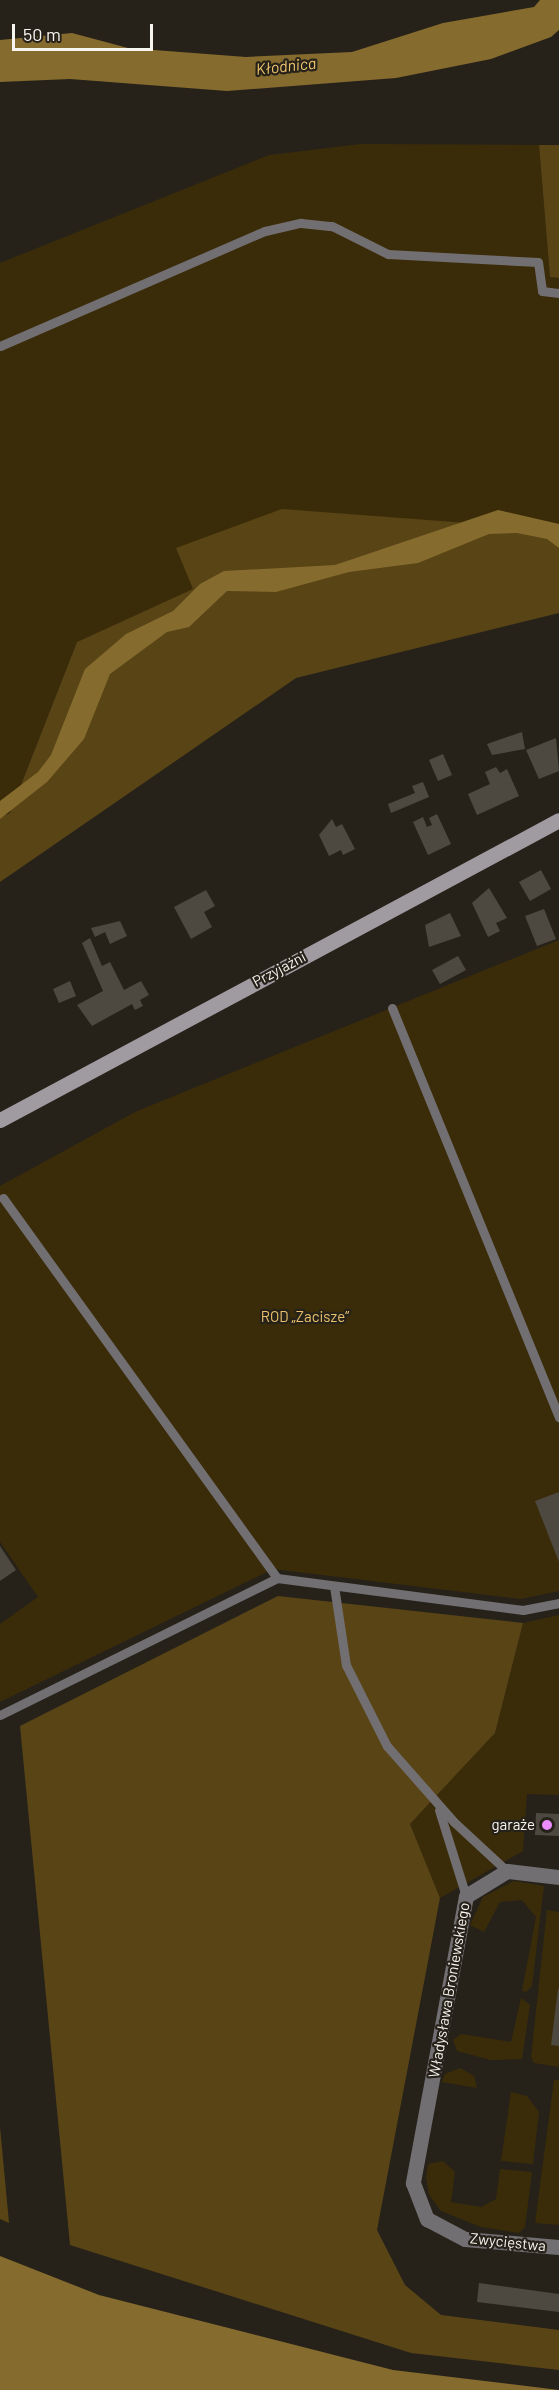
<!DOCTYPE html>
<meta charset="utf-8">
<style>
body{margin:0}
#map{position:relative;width:559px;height:2390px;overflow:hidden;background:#26221a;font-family:Barlow,sans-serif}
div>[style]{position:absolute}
.green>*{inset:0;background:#3b2c09}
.forest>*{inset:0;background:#594415}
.water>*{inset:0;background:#866b2e}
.building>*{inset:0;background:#4d4940}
.lane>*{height:9px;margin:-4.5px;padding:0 4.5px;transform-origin:4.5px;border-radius:4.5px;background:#726f73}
.street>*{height:15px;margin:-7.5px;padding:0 7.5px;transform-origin:7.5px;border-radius:7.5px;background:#726f73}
.secondary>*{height:15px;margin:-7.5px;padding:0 7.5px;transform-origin:7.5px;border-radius:7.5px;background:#a09ba1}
.dots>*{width:16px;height:16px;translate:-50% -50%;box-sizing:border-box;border:3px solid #26221a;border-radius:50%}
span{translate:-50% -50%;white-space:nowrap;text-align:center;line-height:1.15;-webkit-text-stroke:4.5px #26221a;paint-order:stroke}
.street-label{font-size:15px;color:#f7f5ef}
.park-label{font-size:15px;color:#ebc26b}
.poi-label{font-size:15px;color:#f7f5ef}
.right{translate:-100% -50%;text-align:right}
.water-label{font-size:16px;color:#f0c66f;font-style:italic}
.scale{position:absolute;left:12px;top:24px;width:141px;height:27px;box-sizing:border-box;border:3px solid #f7f5ef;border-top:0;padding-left:8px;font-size:18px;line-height:21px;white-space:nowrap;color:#f7f5ef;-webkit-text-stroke:4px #26221a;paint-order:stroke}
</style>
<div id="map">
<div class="green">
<i style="clip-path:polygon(361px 144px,539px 145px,550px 277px,559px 278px,559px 530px,176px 548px,194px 589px,77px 642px,10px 813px,0 817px,0 263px,269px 155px)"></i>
<i style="clip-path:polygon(559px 940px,559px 1591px,521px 1599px,273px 1569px,0 1702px,0 1624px,38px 1597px,0 1542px,0 1186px,137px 1111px)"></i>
<i style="clip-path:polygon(559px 1615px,559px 1795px,527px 1794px,523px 1851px,440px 1898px,410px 1824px,495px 1733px,523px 1623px)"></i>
<i style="clip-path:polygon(514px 1881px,544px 1886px,532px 1986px,526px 1992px,522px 1991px,536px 1917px,522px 1900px,500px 1902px,484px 1932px,470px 1925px,483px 1897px)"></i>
<i style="clip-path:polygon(547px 1910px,559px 1912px,559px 2067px,534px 2063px,531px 2057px)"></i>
<i style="clip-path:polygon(521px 1998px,530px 2005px,522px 2059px,491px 2060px,457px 2051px,453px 2040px,461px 2034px,511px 2042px)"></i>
<i style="clip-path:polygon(460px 2068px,474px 2076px,477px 2088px,442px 2082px,445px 2074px)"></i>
<i style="clip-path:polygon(554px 2080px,559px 2080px,559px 2225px,535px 2223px)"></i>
<i style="clip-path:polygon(511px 2092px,527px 2096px,539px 2112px,533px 2164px,501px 2161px)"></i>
<i style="clip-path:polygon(443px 2161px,455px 2172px,451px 2202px,481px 2207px,496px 2199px,500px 2169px,532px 2172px,525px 2227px,519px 2233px,481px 2227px,441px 2211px,429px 2195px,426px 2177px,428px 2164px)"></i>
</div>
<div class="forest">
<i style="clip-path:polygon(539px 145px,559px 145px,559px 278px,550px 277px)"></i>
<i style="clip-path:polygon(282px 509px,559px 530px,559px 613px,296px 678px,0 882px,0 817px,10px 813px,77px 642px,193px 589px,176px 548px)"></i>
<i style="clip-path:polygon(278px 1596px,523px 1623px,495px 1733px,410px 1824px,440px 1898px,377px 2230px,405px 2285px,441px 2315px,559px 2330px,559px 2370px,411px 2353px,70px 2245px,20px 1726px)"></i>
<i style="clip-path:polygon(0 2127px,9px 2223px,0 2219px)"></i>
</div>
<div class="water">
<i style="clip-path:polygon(540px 0,559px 0,559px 30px,551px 37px,491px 59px,396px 78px,227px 91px,70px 79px,0 82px,0 40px,72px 33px,128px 48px,246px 57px,352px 52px,443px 23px,534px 7px)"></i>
<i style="clip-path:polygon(498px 510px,559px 524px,559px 548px,547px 539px,517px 533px,489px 534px,418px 563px,349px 572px,276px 592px,227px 591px,189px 627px,167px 632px,110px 674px,84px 739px,47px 782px,0 819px,0 801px,38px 772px,51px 755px,85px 669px,126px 634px,173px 611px,200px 584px,224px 571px,335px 565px)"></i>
<i style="clip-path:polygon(0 2256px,99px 2295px,393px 2370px,559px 2390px,0 2390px)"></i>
</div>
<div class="building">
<i style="clip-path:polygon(522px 732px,525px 749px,492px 755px,487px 744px)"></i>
<i style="clip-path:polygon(556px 738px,559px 771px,539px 779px,526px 750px)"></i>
<i style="clip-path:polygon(443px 754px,452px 775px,438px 781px,429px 760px)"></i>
<i style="clip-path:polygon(496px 767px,500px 773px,507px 769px,519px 796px,477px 815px,468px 794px,490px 784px,485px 772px)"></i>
<i style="clip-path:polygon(423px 782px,429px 797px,391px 813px,388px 804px,415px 793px,412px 786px)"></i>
<i style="clip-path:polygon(437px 814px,451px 844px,428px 855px,413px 822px,423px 817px,427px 827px,432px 825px,429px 818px)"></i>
<i style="clip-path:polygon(332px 819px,336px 827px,342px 824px,355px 849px,343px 855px,341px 850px,329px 856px,319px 835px)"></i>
<i style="clip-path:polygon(541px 870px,551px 889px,530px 901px,519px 882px)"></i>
<i style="clip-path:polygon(489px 888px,507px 918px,496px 923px,500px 931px,488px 937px,472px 903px)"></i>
<i style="clip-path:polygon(206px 890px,215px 906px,204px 912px,212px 927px,191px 939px,174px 907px)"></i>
<i style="clip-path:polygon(544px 909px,556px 939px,537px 946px,525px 916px)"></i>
<i style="clip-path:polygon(450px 913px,461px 936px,429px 947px,425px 925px)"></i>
<i style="clip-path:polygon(120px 921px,127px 936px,110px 944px,105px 932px,95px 937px,91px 928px)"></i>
<i style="clip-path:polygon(90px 938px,102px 966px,110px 962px,124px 990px,141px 981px,149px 995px,140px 1000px,143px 1006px,135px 1010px,132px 1004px,92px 1026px,77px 1005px,103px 991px,82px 943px)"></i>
<i style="clip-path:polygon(458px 956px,466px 970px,440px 984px,432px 970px)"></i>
<i style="clip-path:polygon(70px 981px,76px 996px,59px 1003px,53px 989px)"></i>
<i style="clip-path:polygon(559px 1492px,559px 1562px,535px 1501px)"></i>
<i style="clip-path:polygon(0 1546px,16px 1570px,0 1581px)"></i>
<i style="clip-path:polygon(536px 1813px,559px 1814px,559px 1836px,535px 1835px)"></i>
<i style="clip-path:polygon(558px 1989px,559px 1989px,559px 2046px,551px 2045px)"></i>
<i style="clip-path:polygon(479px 2283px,559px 2294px,559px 2312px,477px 2302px)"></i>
</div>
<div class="lane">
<i style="left:0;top:346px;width:289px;rotate:-23.5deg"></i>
<i style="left:265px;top:231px;width:37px;rotate:-13deg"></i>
<i style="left:301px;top:223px;width:31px;rotate:6deg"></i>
<i style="left:332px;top:226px;width:63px;rotate:26.6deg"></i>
<i style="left:388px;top:254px;width:150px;rotate:3.1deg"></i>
<i style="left:538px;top:262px;width:29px;rotate:82deg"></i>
<i style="left:542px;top:291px;width:17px;rotate:7deg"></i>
<i style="left:392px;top:1008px;width:442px;rotate:67.8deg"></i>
<i style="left:3px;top:1198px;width:468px;rotate:54.2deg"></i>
<i style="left:334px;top:1586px;width:80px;rotate:81.4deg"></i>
<i style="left:346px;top:1665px;width:91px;rotate:63.2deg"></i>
<i style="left:387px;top:1746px;width:101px;rotate:48.6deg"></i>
<i style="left:454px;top:1822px;width:72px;rotate:42.8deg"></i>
<i style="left:0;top:1715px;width:309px;rotate:-26.3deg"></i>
<i style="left:277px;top:1578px;width:248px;rotate:7.4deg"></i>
<i style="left:523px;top:1610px;width:37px;rotate:-11deg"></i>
<i style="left:439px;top:1810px;width:90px;rotate:72.6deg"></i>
</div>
<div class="street">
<i style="left:559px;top:1877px;width:52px;rotate:-173.4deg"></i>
<i style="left:507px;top:1871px;width:48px;rotate:148.6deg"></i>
<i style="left:466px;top:1896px;width:292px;rotate:100.5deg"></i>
<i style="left:413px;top:2183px;width:39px;rotate:69deg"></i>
<i style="left:427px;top:2219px;width:43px;rotate:27.8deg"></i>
<i style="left:465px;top:2239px;width:94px;rotate:4.9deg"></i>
</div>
<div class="secondary">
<i style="left:0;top:1120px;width:634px;rotate:-28.22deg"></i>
</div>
<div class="dots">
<i style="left:547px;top:1825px;background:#eb8dfc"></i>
</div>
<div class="street-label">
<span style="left:279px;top:969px;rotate:-28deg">Przyjaźni</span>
<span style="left:449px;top:1990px;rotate:-80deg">Władysława Broniewskiego</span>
<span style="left:508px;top:2242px;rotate:6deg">Zwycięstwa</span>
</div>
<div class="park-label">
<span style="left:305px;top:1317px">ROD „Zacisze”</span>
</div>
<div class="poi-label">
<span class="right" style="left:535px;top:1825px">garaże</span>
</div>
<div class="water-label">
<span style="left:286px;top:66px;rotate:-6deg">Kłodnica</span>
</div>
<div class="scale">50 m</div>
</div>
